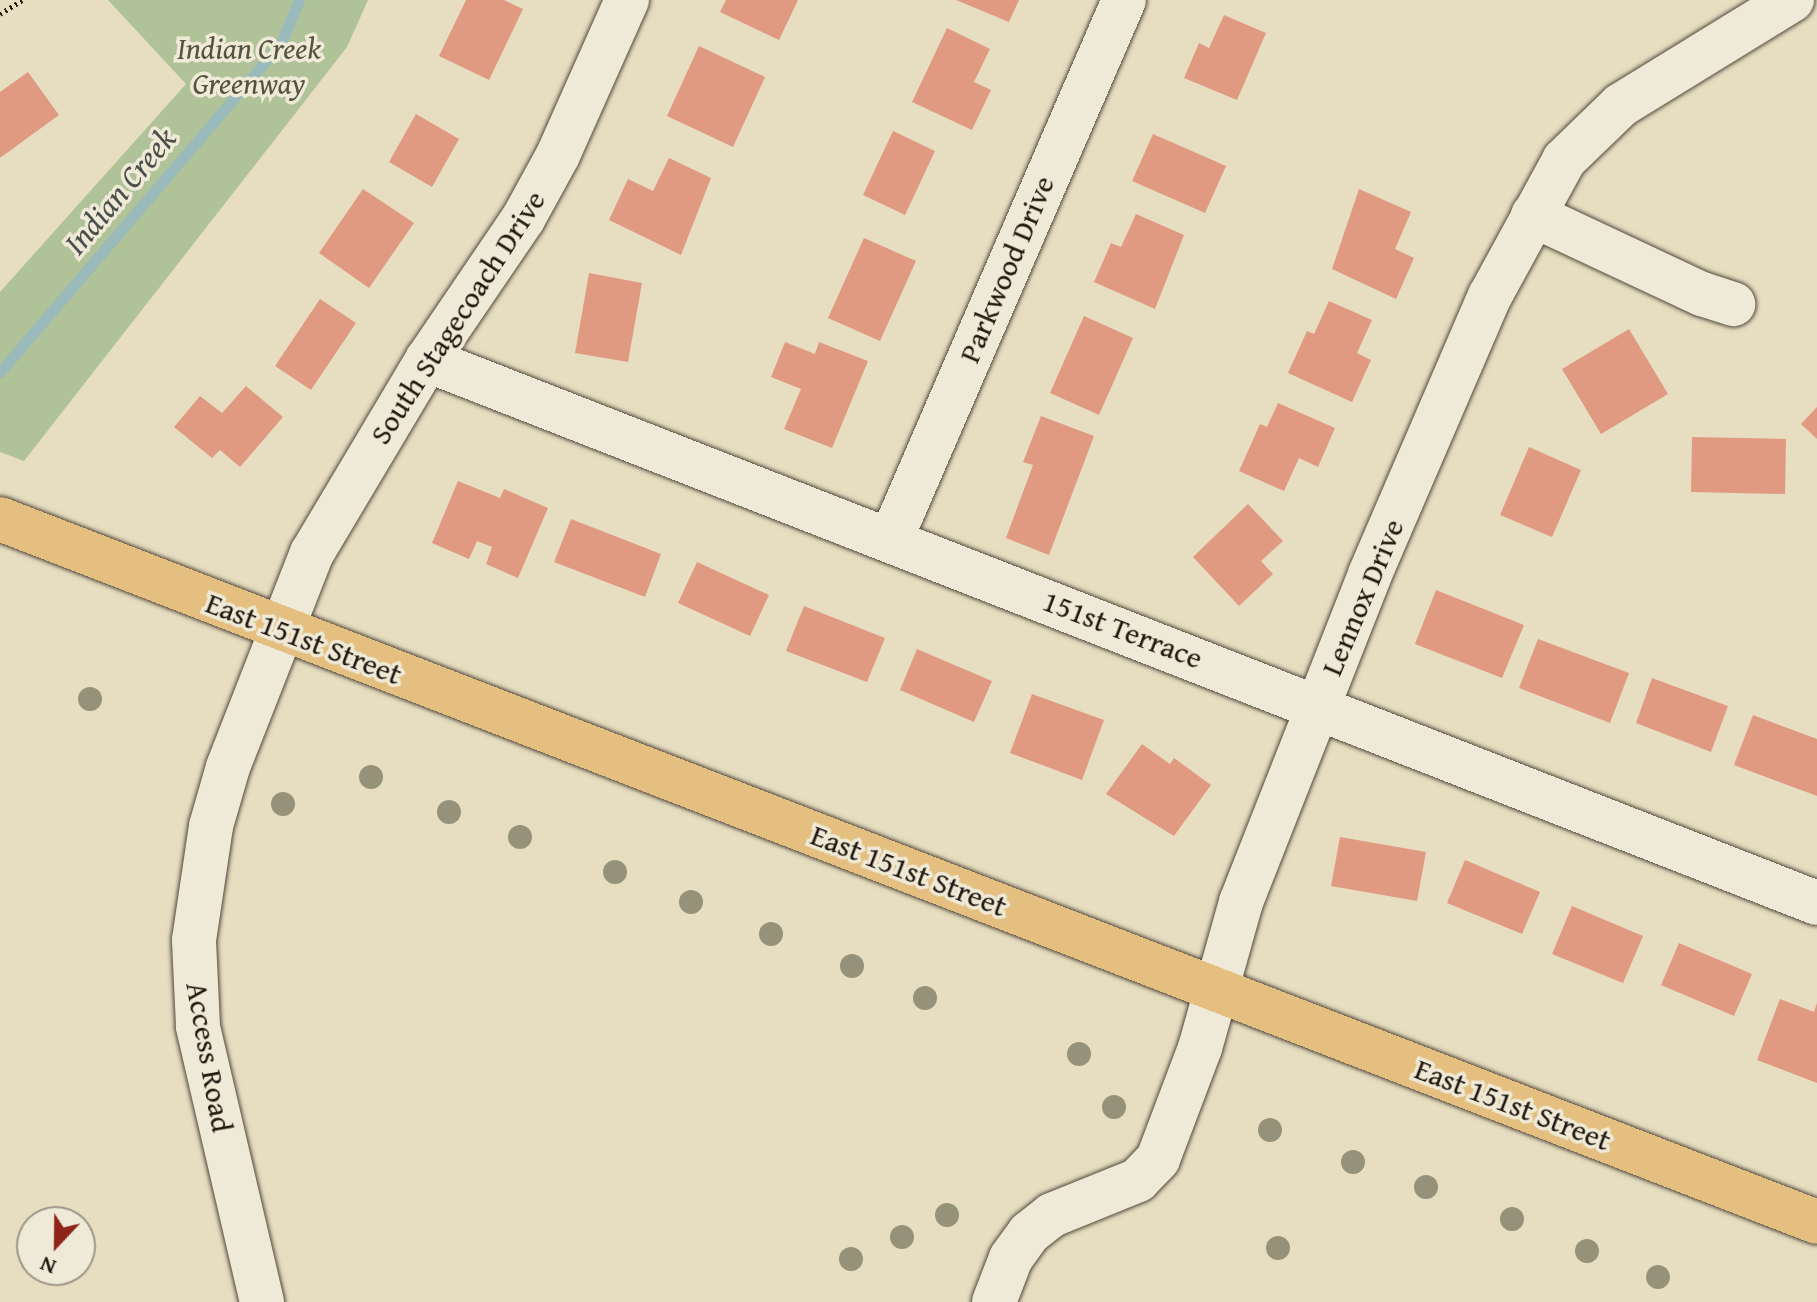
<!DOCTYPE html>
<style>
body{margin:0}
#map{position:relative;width:1817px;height:1302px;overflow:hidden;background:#e7dec1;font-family:"Gentium Book Plus",serif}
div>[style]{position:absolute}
.green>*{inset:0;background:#b0c297}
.stream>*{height:11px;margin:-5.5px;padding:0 5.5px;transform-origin:5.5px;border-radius:5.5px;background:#9ababb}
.building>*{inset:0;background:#e09a82}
.path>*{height:5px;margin-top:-2.5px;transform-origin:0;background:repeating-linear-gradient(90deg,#21170f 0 2px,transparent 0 6px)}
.roads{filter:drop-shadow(0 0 2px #52493c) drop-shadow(0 0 2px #52493c)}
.minor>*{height:44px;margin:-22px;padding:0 22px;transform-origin:22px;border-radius:22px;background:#efead7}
.major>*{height:44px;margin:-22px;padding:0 22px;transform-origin:22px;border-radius:22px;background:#e4bf80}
.trees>*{width:24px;height:24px;margin:-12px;border-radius:50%;background:#96927a}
span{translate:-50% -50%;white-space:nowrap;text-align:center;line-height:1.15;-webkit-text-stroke:7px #efead7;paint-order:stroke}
.park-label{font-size:30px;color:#53533f;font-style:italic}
.street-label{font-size:30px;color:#21170f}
.water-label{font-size:32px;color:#4b504b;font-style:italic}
.north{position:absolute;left:16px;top:1206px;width:80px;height:80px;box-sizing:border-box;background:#efead7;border:2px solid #9d9687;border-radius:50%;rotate:202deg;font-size:22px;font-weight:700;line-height:32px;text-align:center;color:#21170f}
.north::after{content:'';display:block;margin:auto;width:28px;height:36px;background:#8f2418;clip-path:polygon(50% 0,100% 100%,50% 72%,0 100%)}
</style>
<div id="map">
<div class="green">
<i style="clip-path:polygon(108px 0,368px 0,347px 47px,24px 461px,0 452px,0 292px,186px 84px)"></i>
</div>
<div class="stream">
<i style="left:0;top:372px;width:433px;rotate:-49.5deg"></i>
<i style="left:281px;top:43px;width:47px;rotate:-67.3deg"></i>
</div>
<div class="building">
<i style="clip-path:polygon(466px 0,504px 0,523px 9px,489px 80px,439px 56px)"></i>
<i style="clip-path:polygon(726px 0,798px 0,779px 40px,720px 12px)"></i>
<i style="clip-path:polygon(956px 0,1019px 0,1009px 22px)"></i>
<i style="clip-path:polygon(1224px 15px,1266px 33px,1237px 100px,1184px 78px,1199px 43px,1209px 48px)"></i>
<i style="clip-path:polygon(947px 28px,990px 49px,974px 82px,991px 90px,972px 130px,912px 102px)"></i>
<i style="clip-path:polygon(699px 46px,765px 77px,733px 147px,667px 116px)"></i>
<i style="clip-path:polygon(28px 72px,59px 115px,0 158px,0 92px)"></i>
<i style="clip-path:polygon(416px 114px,459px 139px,432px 187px,389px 162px)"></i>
<i style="clip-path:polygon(893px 131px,935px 151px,905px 215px,863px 195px)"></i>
<i style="clip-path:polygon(1153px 134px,1226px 166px,1205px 213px,1132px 181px)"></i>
<i style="clip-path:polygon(669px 158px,711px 178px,681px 255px,609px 220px,628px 179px,653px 191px)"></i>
<i style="clip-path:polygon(363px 189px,414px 223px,369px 288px,319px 253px)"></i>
<i style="clip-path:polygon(1359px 189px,1411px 212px,1395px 249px,1414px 258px,1396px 299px,1332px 269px)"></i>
<i style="clip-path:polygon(1136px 214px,1184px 235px,1155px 309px,1094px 282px,1111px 243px,1121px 247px)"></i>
<i style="clip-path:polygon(864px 238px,916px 261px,880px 341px,828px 318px)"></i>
<i style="clip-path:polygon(589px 273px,642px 283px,628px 362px,575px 353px)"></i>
<i style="clip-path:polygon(320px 299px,356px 323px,311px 390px,275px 366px)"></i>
<i style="clip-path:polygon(1329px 301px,1372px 320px,1357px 353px,1371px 360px,1352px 402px,1288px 373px,1307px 331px,1314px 334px)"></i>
<i style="clip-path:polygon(1084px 316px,1133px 338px,1099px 415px,1050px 393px)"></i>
<i style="clip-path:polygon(1629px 329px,1668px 394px,1601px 434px,1562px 369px)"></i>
<i style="clip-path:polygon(785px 342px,815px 354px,819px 342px,868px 361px,832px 448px,784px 429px,801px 389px,771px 377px)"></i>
<i style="clip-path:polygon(246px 386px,283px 417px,240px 467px,220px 450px,212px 458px,174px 427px,200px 396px,222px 413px)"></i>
<i style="clip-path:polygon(1278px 403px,1335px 428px,1318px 467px,1299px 458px,1284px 491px,1239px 471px,1260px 424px,1267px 427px)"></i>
<i style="clip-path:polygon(1817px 407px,1817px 439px,1801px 424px)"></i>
<i style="clip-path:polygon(1041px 416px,1094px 436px,1049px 555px,1006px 538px,1033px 465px,1023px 462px)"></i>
<i style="clip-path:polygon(1692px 437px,1786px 439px,1785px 494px,1691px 492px)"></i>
<i style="clip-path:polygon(1529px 447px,1581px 470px,1552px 537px,1500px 515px)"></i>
<i style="clip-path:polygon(458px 481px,500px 498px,504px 489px,548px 508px,518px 578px,486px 564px,492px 547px,477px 541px,469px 559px,432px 543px)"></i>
<i style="clip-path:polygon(1248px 504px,1283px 541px,1261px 561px,1273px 574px,1239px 606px,1193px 557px)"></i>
<i style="clip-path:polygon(571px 519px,661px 554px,645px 597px,554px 562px)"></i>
<i style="clip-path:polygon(697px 562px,769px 595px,750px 636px,678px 603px)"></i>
<i style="clip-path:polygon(1436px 590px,1524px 625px,1502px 678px,1415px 644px)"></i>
<i style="clip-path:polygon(804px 606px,885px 638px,867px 682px,786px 651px)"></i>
<i style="clip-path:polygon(1538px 639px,1629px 673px,1610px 723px,1519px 688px)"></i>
<i style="clip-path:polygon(917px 649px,992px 681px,974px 722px,900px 690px)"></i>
<i style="clip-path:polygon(1652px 678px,1728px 706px,1711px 752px,1636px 723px)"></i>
<i style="clip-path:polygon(1032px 694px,1104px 720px,1082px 780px,1010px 753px)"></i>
<i style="clip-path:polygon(1753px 715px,1817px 739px,1817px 796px,1734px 765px)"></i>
<i style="clip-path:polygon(1142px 744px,1170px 764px,1174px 758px,1211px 785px,1174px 836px,1106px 794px)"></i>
<i style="clip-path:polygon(1340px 837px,1426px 852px,1417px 901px,1331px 886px)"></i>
<i style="clip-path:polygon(1465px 860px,1540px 892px,1522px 934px,1447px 903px)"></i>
<i style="clip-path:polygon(1572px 906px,1643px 936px,1623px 983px,1552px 954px)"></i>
<i style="clip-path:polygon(1679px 943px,1752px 974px,1734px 1016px,1661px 985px)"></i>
<i style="clip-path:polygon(1780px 999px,1814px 1012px,1817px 1003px,1817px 1083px,1757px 1060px)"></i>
</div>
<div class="path">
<i style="left:0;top:14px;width:26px;rotate:-32deg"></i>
</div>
<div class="roads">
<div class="minor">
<i style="left:1533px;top:215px;width:187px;rotate:25.1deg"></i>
<i style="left:1702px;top:294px;width:33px;rotate:18deg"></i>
<i style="left:427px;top:360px;width:1492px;rotate:21.34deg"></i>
<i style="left:891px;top:539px;width:587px;rotate:-66.62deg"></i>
<i style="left:262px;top:1302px;width:283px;rotate:-103.1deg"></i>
<i style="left:198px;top:1026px;width:86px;rotate:-92.7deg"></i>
<i style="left:194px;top:940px;width:115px;rotate:-81.5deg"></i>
<i style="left:211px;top:826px;width:61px;rotate:-73.9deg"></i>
<i style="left:228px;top:767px;width:230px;rotate:-68.6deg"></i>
<i style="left:312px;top:553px;width:225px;rotate:-59.2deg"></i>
<i style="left:427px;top:360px;width:171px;rotate:-55.8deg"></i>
<i style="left:523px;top:219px;width:73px;rotate:-61.3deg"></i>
<i style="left:558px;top:155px;width:170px;rotate:-66deg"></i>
<i style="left:994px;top:1302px;width:47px;rotate:-68.9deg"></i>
<i style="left:1011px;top:1258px;width:31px;rotate:-54deg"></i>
<i style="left:1029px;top:1233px;width:29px;rotate:-38deg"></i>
<i style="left:1052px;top:1215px;width:93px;rotate:-22.1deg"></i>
<i style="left:1138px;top:1180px;width:29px;rotate:-46deg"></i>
<i style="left:1158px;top:1159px;width:119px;rotate:-69.3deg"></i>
<i style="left:1200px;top:1048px;width:152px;rotate:-74.3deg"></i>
<i style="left:1241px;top:902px;width:352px;rotate:-68.5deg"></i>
<i style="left:1370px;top:574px;width:303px;rotate:-66.7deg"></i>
<i style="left:1490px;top:296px;width:155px;rotate:-61.4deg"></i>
<i style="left:1564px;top:160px;width:79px;rotate:-44deg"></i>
<i style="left:1621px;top:105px;width:201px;rotate:-31.6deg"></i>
</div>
<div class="major">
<i style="left:0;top:519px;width:1948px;rotate:21.15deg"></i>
</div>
</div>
<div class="trees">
<i style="left:90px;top:699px"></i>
<i style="left:371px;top:777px"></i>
<i style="left:283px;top:804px"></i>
<i style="left:449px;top:812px"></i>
<i style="left:520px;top:837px"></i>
<i style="left:615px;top:872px"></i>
<i style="left:691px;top:902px"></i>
<i style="left:771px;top:934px"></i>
<i style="left:852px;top:966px"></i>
<i style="left:925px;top:998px"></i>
<i style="left:1079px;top:1054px"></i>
<i style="left:1114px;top:1107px"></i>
<i style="left:1270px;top:1130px"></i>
<i style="left:1353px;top:1162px"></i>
<i style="left:1426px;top:1187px"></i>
<i style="left:947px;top:1215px"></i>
<i style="left:1512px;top:1219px"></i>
<i style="left:902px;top:1237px"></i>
<i style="left:1278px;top:1248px"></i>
<i style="left:1587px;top:1251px"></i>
<i style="left:851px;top:1259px"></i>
<i style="left:1658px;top:1277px"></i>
</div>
<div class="park-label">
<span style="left:249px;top:65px">Indian Creek<br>Greenway</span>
</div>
<div class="street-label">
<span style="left:1006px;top:269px;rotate:-67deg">Parkwood Drive</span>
<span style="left:457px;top:317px;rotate:-57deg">South Stagecoach Drive</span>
<span style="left:1362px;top:597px;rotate:-67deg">Lennox Drive</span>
<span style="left:1123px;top:629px;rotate:21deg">151st Terrace</span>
<span style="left:304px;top:638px;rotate:21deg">East 151st Street</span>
<span style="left:909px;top:870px;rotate:21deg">East 151st Street</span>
<span style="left:210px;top:1057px;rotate:80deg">Access Road</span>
<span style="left:1513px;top:1104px;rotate:21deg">East 151st Street</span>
</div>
<div class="water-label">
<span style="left:120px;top:191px;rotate:-50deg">Indian Creek</span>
</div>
<div class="north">N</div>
</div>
